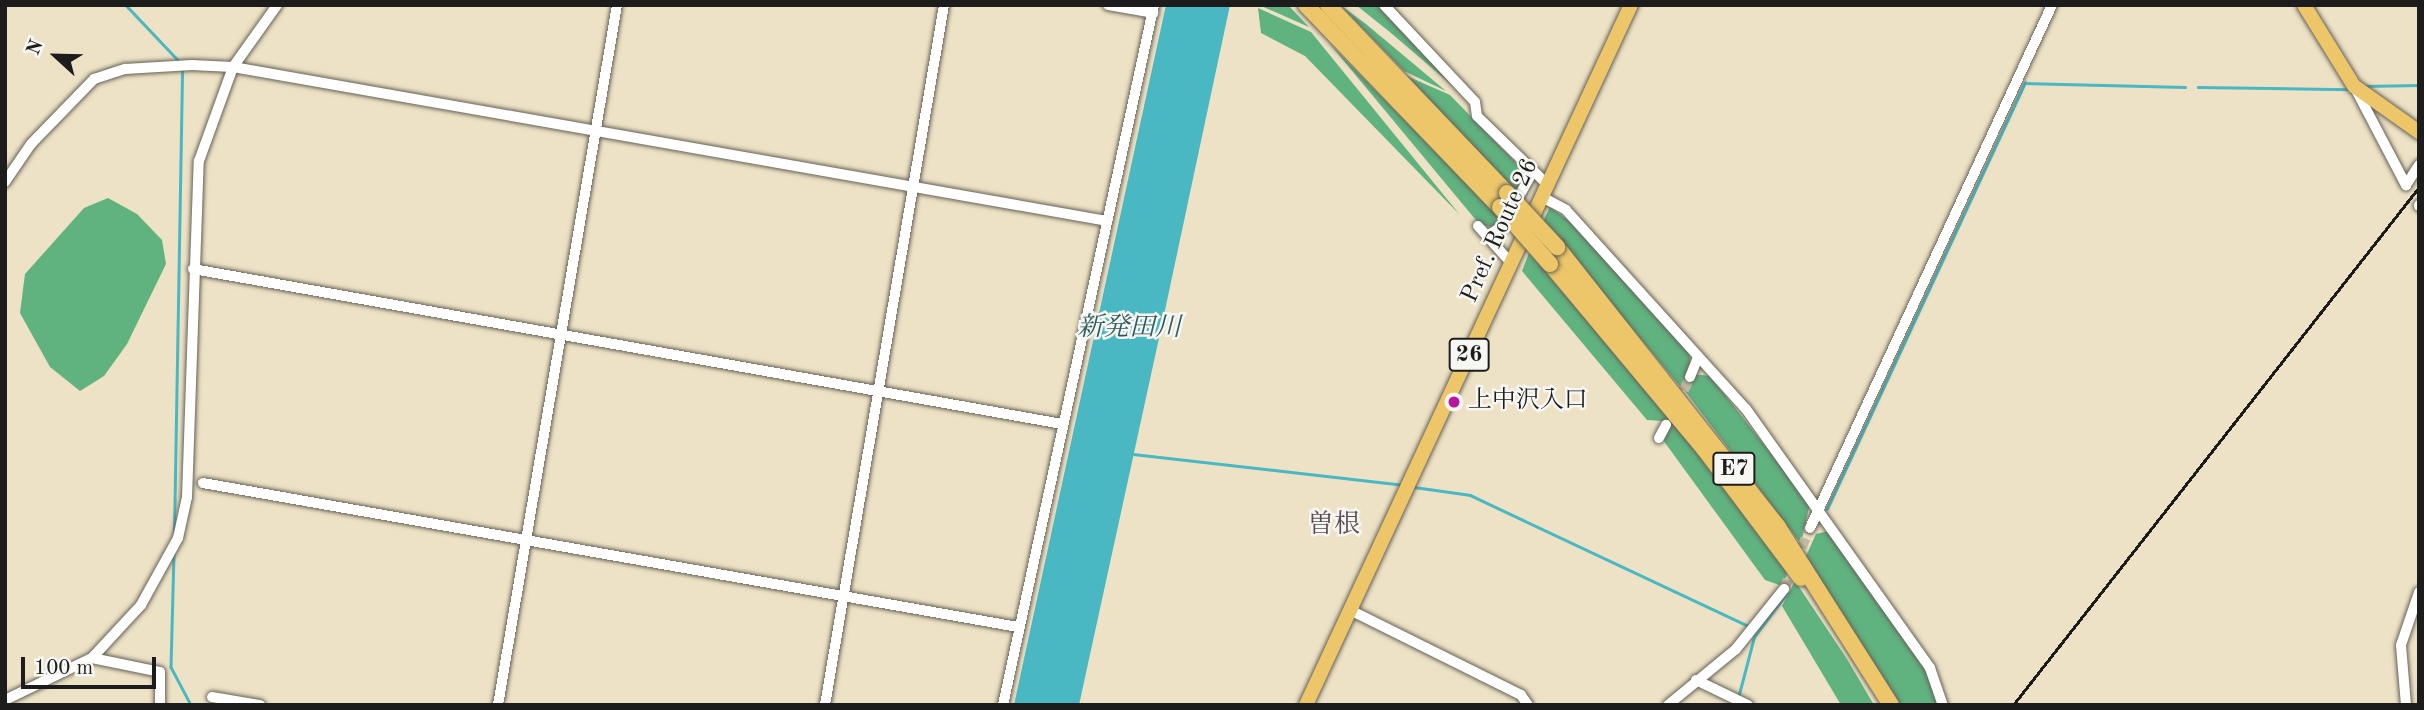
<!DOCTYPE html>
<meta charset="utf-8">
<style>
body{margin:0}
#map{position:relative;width:2424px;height:710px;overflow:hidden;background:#ede2c5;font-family:"Old Standard TT","Noto Serif JP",serif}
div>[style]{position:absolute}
.forest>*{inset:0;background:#60b27f}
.water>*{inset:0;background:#49b8c2}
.stream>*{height:2.5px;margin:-1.25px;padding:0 1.25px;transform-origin:1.25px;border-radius:1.25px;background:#49b8c2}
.minor-tunnel>*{height:10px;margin-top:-5px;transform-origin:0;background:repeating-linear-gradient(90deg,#c3baa3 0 10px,transparent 0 15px)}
.roads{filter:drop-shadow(0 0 2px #656157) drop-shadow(0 0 2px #656157)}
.minor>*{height:10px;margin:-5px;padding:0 5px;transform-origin:5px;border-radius:5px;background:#fff}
.major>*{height:14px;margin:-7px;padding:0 7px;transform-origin:7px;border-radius:7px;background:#ecc669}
.highway>*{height:16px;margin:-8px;padding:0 8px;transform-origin:8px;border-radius:8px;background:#ecc669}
.rail>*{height:2.5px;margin:-1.25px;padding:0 1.25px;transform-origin:1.25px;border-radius:1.25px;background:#1c1c1c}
.bridges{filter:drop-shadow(0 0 2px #656157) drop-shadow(0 0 2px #656157)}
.highway-bridge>*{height:16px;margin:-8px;padding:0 8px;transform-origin:8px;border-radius:8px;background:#ecc669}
.dots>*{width:19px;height:19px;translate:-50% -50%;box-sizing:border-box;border:4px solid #f6f6f2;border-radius:50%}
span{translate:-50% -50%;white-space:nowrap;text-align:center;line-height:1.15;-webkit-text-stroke:5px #f6f6f2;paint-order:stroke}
.shield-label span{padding:2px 5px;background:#f6f6f2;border:2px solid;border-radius:5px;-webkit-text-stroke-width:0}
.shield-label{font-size:23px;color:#1c1c1c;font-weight:700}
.street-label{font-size:24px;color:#1c1c1c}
.poi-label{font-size:24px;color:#1c1c1c}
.left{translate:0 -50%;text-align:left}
.water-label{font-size:26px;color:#2e5a5e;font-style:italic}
.neighbourhood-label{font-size:26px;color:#5c4b55}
.frame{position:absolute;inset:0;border:7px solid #1c1c1c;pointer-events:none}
.north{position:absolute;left:21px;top:21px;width:70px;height:70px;-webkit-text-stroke:5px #f6f6f2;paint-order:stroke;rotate:292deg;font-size:19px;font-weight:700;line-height:28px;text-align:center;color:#1c1c1c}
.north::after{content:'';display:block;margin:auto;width:24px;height:32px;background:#1c1c1c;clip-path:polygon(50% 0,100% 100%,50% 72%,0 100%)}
.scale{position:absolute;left:21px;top:657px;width:135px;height:32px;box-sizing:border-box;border:4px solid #1c1c1c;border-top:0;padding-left:9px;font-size:21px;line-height:24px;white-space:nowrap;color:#1c1c1c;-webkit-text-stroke:5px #f6f6f2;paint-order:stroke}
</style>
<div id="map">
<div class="forest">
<i style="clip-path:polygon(1259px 5px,1288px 5px,1309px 27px)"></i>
<i style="clip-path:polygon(1340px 5px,1366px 24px,1446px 91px,1404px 71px)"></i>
<i style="clip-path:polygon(1356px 5px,1378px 5px,1468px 99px,1391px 33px)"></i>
<i style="clip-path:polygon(1258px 8px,1311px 32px,1460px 215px,1305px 56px,1261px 33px)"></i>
<i style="clip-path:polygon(1329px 43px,1502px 220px,1495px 227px,1480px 225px)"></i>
<i style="clip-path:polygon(1407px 76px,1450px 95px,1520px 167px,1518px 194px)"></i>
<i style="clip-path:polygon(108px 198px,137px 214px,162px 240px,166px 264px,127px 344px,104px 376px,80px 391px,50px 367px,20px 313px,25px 274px,84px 208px)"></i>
<i style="clip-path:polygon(1550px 207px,1573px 224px,1689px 352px,1692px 373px,1683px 390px,1543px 221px)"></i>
<i style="clip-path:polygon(1529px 253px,1669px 415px,1663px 428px,1663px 421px,1647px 420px,1522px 271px)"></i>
<i style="clip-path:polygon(1694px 374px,1710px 376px,1810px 503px,1801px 544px,1685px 391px)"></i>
<i style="clip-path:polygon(1673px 418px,1788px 572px,1782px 586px,1765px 580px,1663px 440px)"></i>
<i style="clip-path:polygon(1833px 530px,1929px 676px,1942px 705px,1896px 705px,1806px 556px,1816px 534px)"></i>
<i style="clip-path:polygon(1795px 581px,1847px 659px,1874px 705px,1841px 705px,1782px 606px)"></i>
</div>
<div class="water">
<i style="clip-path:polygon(1166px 5px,1230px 5px,1161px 329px,1079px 705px,1014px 705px)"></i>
</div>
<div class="stream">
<i style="left:126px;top:5px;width:77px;rotate:46.6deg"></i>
<i style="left:2363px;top:86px;width:56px;rotate:-1deg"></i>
<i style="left:2198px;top:87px;width:152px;rotate:0.8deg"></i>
<i style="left:1133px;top:454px;width:273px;rotate:6.5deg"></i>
<i style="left:1414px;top:487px;width:57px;rotate:8.1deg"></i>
<i style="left:1470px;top:495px;width:307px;rotate:25.2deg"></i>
<i style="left:1827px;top:509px;width:470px;rotate:-65.1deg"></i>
<i style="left:2025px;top:83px;width:160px;rotate:1.4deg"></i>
<i style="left:174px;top:533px;width:463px;rotate:-89deg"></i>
<i style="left:174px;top:553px;width:114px;rotate:91.5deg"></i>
<i style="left:171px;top:667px;width:43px;rotate:62.2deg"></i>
<i style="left:1738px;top:698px;width:63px;rotate:-75.3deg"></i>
<i style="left:1754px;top:637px;width:55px;rotate:-53.1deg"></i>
</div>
<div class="minor-tunnel">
<i style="left:1677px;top:404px;width:30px;rotate:-64deg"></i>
<i style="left:1784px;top:589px;width:66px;rotate:-66.9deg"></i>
</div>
<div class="roads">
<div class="minor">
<i style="left:1108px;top:5px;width:46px;rotate:10.1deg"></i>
<i style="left:1384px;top:5px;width:133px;rotate:46.8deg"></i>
<i style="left:1475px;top:102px;width:14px;rotate:82deg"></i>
<i style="left:1477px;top:116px;width:98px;rotate:44.2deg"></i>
<i style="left:2355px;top:88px;width:110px;rotate:62.3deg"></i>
<i style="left:2406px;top:185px;width:24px;rotate:-57deg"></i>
<i style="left:5px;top:182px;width:46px;rotate:-55.6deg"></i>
<i style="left:31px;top:144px;width:91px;rotate:-45.9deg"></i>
<i style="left:94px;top:79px;width:33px;rotate:-18deg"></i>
<i style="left:125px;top:69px;width:67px;rotate:-3.4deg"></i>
<i style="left:192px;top:65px;width:41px;rotate:2.8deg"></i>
<i style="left:233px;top:67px;width:887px;rotate:9.99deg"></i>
<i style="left:1542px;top:197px;width:27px;rotate:28deg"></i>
<i style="left:1566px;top:210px;width:268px;rotate:47.9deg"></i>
<i style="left:1746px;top:409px;width:318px;rotate:54.6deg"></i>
<i style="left:1930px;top:668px;width:39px;rotate:71deg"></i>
<i style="left:2419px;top:205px;width:1px;rotate:90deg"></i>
<i style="left:1478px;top:226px;width:51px;rotate:48.2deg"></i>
<i style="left:1488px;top:236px;width:19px;rotate:-36deg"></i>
<i style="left:1503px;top:225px;width:60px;rotate:-60.9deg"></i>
<i style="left:193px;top:269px;width:883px;rotate:10.11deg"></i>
<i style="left:1690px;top:377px;width:22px;rotate:-68deg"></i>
<i style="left:1659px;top:438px;width:15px;rotate:-62deg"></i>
<i style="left:203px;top:483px;width:828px;rotate:10.02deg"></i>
<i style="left:1810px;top:528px;width:576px;rotate:-65.17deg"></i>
<i style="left:1350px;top:610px;width:191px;rotate:26.4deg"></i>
<i style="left:1521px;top:695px;width:12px;rotate:55deg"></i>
<i style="left:92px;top:658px;width:69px;rotate:11.6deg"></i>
<i style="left:160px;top:672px;width:33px;rotate:90deg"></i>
<i style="left:1696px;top:680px;width:58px;rotate:25.7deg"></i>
<i style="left:212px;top:697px;width:49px;rotate:9.5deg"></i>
<i style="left:5px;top:700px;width:97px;rotate:-25.8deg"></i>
<i style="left:92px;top:658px;width:72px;rotate:-47.2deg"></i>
<i style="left:141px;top:605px;width:77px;rotate:-61.1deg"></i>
<i style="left:178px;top:538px;width:42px;rotate:-77.6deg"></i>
<i style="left:187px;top:497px;width:336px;rotate:-88deg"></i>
<i style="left:199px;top:161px;width:100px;rotate:-70.1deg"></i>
<i style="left:233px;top:67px;width:76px;rotate:-54.6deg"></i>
<i style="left:498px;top:705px;width:710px;rotate:-80.35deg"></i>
<i style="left:825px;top:705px;width:710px;rotate:-80.35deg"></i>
<i style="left:1003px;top:705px;width:716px;rotate:-77.83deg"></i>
<i style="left:1668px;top:705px;width:88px;rotate:-39.5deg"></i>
<i style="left:1736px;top:649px;width:77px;rotate:-51.3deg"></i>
<i style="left:2406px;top:705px;width:60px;rotate:-94.8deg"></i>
<i style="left:2401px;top:645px;width:56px;rotate:-71.2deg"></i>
</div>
<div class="major">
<i style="left:2304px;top:5px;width:95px;rotate:58.3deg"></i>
<i style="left:2354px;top:86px;width:80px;rotate:35.3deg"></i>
<i style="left:1306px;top:705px;width:772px;rotate:-65.1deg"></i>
</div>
<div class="highway">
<i style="left:1306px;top:5px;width:280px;rotate:46.2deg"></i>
<i style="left:1328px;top:5px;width:260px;rotate:46.4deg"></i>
<i style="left:1557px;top:247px;width:357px;rotate:51.7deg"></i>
<i style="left:1778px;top:527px;width:211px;rotate:57.6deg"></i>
<i style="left:1550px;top:264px;width:242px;rotate:50.2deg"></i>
<i style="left:1705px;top:450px;width:160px;rotate:53.1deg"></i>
</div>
</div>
<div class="rail">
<i style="left:2013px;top:705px;width:658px;rotate:-51.91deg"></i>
</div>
<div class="bridges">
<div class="highway-bridge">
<i style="left:1507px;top:193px;width:74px;rotate:47.2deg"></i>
<i style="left:1500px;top:207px;width:76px;rotate:48.7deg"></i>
</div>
</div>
<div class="dots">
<i style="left:1454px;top:402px;background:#b5179e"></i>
</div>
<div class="shield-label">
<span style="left:1469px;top:355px">26</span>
<span style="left:1734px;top:469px">E7</span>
</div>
<div class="street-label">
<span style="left:1501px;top:231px;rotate:-66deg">Pref. Route 26</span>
</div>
<div class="poi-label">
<span class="left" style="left:1468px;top:402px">上中沢入口</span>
</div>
<div class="water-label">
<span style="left:1129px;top:329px">新発田川</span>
</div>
<div class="neighbourhood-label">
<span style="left:1334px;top:526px">曽根</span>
</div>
<div class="frame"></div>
<div class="north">N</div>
<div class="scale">100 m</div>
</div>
